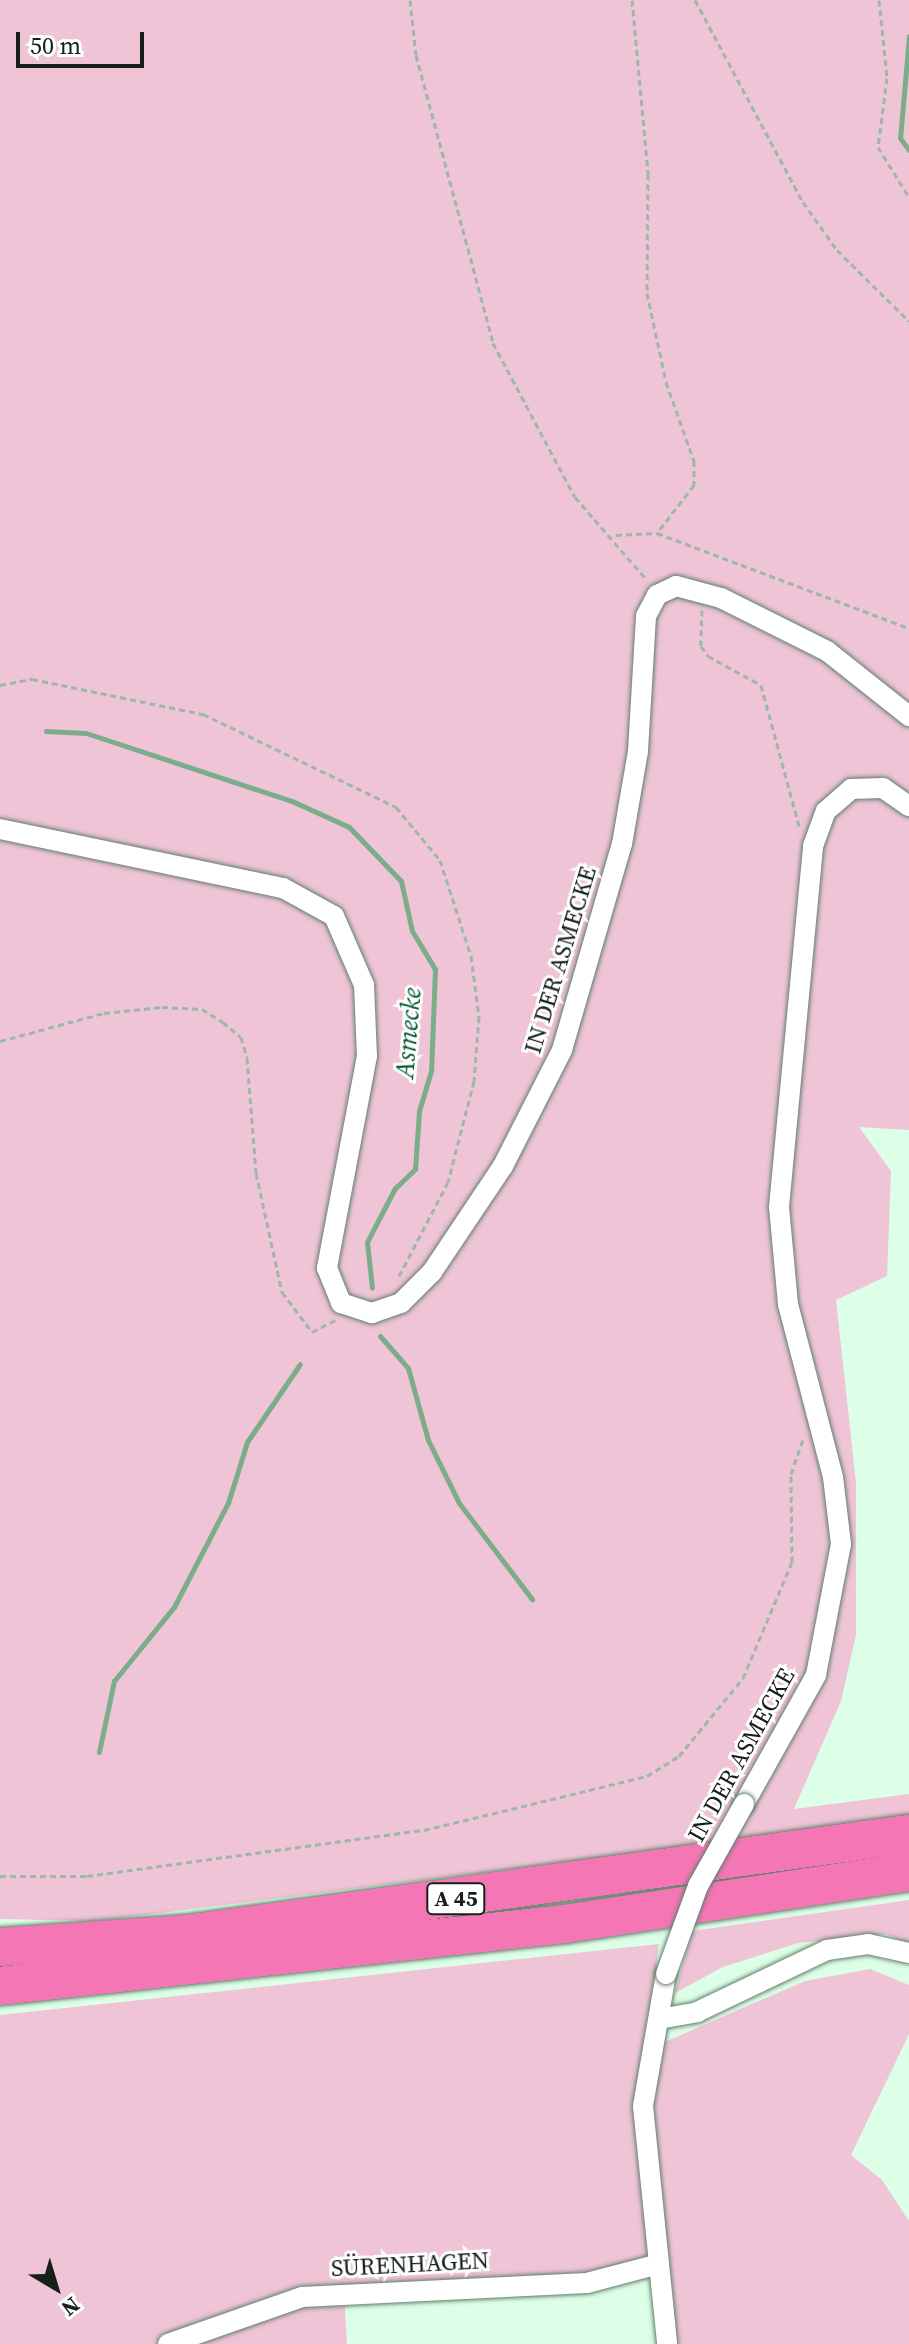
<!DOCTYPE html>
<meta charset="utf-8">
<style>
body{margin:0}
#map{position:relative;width:909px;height:2344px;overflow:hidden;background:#ddffe7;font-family:"Source Serif 4",serif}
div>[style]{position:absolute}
.green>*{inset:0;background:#efc4d6}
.stream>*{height:5px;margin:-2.5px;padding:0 2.5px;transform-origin:2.5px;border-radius:2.5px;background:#7cad8b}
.path>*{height:3px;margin-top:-1.5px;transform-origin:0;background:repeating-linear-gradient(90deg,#9db8a5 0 6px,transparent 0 10px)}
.roads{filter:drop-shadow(0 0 2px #617f6b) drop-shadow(0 0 2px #617f6b)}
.minor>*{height:20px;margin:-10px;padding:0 10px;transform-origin:10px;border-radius:10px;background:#fff}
.motorway>*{height:38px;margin:-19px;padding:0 19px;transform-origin:19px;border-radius:19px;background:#f476b5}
.bridges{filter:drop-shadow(0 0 2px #617f6b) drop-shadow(0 0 2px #617f6b)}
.minor-bridge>*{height:20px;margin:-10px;padding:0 10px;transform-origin:10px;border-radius:10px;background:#fff}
span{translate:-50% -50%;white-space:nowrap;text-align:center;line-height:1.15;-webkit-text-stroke:6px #fff;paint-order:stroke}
.shield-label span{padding:2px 6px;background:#fff;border:2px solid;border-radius:6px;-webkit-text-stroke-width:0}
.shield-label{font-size:22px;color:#142018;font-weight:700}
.street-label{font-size:24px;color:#142018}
.water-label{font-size:26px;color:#025930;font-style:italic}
.north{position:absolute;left:16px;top:2248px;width:80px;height:80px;-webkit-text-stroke:6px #fff;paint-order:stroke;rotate:142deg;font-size:22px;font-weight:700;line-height:32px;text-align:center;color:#142018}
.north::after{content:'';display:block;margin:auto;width:28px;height:36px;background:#142018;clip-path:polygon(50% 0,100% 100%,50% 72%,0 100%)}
.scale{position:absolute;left:16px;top:32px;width:128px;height:36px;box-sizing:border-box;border:4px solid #142018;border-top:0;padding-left:10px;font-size:24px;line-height:28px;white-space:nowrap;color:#142018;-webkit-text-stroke:6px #fff;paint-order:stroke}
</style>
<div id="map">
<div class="green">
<i style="clip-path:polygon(0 0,909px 0,909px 1130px,859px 1127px,891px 1171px,887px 1276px,836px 1300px,856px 1483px,856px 1635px,841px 1701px,794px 1809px,909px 1794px,909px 1819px,96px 1921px,0 1919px)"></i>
<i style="clip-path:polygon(909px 1900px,909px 1944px,886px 1934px,798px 1943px,723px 1967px,675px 1993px,692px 1931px)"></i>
<i style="clip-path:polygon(659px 1944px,637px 2108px,650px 2256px,587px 2278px,265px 2303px,157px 2344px,0 2344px,0 2015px)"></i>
<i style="clip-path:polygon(870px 1969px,909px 1985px,909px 2034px,851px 2155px,882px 2180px,909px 2221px,909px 2344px,672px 2344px,650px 2106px,658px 2045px,805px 1981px)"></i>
<i style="clip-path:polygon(344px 2295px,347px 2344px,179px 2344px)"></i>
</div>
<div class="stream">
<i style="left:909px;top:36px;width:102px;rotate:95deg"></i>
<i style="left:900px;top:138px;width:15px;rotate:53deg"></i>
<i style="left:46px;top:731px;width:40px;rotate:2.9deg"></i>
<i style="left:86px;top:733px;width:217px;rotate:18.3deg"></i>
<i style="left:292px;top:801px;width:63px;rotate:24.5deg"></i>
<i style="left:349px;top:827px;width:75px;rotate:46.1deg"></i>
<i style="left:401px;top:881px;width:51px;rotate:77.6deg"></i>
<i style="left:412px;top:931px;width:44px;rotate:58.8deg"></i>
<i style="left:435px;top:969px;width:102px;rotate:92.2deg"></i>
<i style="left:431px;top:1071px;width:42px;rotate:106.7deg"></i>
<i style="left:419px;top:1111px;width:58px;rotate:93.9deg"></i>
<i style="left:415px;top:1169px;width:28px;rotate:136deg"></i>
<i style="left:395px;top:1188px;width:61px;rotate:117.4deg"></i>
<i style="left:367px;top:1242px;width:46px;rotate:83.8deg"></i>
<i style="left:380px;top:1336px;width:43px;rotate:48.8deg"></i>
<i style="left:408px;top:1368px;width:75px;rotate:74.5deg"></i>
<i style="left:428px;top:1440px;width:70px;rotate:63.8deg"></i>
<i style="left:459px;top:1503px;width:121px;rotate:52.8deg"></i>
<i style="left:99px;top:1752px;width:73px;rotate:-78.1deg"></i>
<i style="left:114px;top:1681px;width:95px;rotate:-51deg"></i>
<i style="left:174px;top:1607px;width:117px;rotate:-62.6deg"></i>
<i style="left:228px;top:1503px;width:64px;rotate:-72.7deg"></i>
<i style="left:247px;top:1442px;width:94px;rotate:-55.8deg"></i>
</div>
<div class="path">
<i style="left:410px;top:0;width:55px;rotate:83.8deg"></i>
<i style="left:416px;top:55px;width:298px;rotate:75deg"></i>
<i style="left:493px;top:343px;width:174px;rotate:62deg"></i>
<i style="left:575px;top:497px;width:108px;rotate:49.1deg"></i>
<i style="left:632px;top:0;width:175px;rotate:84.7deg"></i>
<i style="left:648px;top:174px;width:119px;rotate:90.5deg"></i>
<i style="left:647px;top:293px;width:91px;rotate:77.9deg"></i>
<i style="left:666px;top:382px;width:84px;rotate:70.5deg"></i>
<i style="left:694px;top:461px;width:24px;rotate:90deg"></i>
<i style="left:694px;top:485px;width:61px;rotate:127.6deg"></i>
<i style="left:695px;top:0;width:229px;rotate:61.9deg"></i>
<i style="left:803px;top:202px;width:59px;rotate:54.7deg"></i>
<i style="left:837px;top:250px;width:101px;rotate:44.6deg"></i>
<i style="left:879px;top:0;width:78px;rotate:84.1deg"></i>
<i style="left:887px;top:78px;width:70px;rotate:97.4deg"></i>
<i style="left:878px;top:147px;width:59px;rotate:58.2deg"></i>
<i style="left:616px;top:535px;width:41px;rotate:-2.8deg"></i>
<i style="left:657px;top:533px;width:269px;rotate:20.7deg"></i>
<i style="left:702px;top:610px;width:36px;rotate:92deg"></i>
<i style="left:701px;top:646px;width:12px;rotate:55deg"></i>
<i style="left:708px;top:656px;width:60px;rotate:28.7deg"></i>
<i style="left:761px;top:685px;width:146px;rotate:74.9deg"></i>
<i style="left:0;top:685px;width:33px;rotate:-11deg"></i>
<i style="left:32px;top:679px;width:175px;rotate:11.6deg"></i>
<i style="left:203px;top:714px;width:214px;rotate:25.7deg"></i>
<i style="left:396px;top:807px;width:69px;rotate:50.3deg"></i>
<i style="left:440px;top:860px;width:101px;rotate:72.1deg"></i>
<i style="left:471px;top:956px;width:62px;rotate:82.5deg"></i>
<i style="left:479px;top:1017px;width:64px;rotate:94.5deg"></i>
<i style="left:474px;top:1081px;width:104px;rotate:104.4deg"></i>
<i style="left:448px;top:1182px;width:106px;rotate:117.5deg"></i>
<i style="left:0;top:1041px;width:108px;rotate:-15.1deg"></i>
<i style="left:104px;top:1013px;width:58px;rotate:-5.9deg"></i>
<i style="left:162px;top:1007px;width:40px;rotate:2.9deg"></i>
<i style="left:202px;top:1009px;width:25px;rotate:32deg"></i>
<i style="left:223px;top:1022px;width:23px;rotate:40deg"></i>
<i style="left:241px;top:1037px;width:22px;rotate:74deg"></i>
<i style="left:247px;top:1058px;width:115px;rotate:85.5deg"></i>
<i style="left:256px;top:1173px;width:122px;rotate:77.7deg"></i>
<i style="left:282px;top:1292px;width:50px;rotate:53.1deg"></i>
<i style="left:312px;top:1332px;width:27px;rotate:-27deg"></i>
<i style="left:0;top:1876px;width:87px"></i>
<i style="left:87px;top:1876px;width:340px;rotate:-7.8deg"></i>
<i style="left:424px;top:1830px;width:229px;rotate:-13.6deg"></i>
<i style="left:647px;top:1776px;width:38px;rotate:-32deg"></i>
<i style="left:679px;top:1756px;width:101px;rotate:-50.6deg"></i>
<i style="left:743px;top:1678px;width:126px;rotate:-67.1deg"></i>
<i style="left:792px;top:1562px;width:88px;rotate:-90.7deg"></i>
<i style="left:791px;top:1474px;width:36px;rotate:-71deg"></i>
</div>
<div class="roads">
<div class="minor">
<i style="left:0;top:829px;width:289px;rotate:11.8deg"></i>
<i style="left:283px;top:888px;width:58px;rotate:28.8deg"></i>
<i style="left:334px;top:916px;width:75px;rotate:66.5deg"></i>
<i style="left:364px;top:985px;width:71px;rotate:87.6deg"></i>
<i style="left:367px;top:1056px;width:216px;rotate:100.7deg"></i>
<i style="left:327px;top:1268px;width:38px;rotate:68deg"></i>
<i style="left:341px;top:1303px;width:33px;rotate:18deg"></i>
<i style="left:372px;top:1313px;width:31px;rotate:-19deg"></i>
<i style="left:401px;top:1303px;width:44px;rotate:-45deg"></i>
<i style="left:432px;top:1272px;width:128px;rotate:-56.2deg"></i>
<i style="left:503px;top:1166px;width:130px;rotate:-63deg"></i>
<i style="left:562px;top:1050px;width:215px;rotate:-73.8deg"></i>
<i style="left:622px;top:844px;width:94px;rotate:-80.2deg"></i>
<i style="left:638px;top:751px;width:135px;rotate:-86.6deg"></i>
<i style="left:646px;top:616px;width:24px;rotate:-62deg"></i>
<i style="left:657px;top:595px;width:21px;rotate:-25deg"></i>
<i style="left:676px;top:586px;width:47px;rotate:14.9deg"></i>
<i style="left:721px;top:598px;width:119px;rotate:26.6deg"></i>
<i style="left:827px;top:651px;width:105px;rotate:38.4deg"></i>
<i style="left:744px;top:1804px;width:148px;rotate:-60.8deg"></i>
<i style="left:816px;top:1675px;width:133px;rotate:-79.2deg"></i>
<i style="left:841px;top:1544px;width:67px;rotate:-96.8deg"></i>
<i style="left:833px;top:1477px;width:179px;rotate:-104.6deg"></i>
<i style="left:788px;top:1304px;width:97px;rotate:-95.3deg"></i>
<i style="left:779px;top:1207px;width:363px;rotate:-84.6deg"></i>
<i style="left:813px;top:846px;width:37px;rotate:-70deg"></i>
<i style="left:826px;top:811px;width:33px;rotate:-41deg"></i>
<i style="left:851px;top:789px;width:32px;rotate:-2deg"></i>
<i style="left:883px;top:788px;width:32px;rotate:35deg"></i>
<i style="left:666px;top:1974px;width:134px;rotate:99.9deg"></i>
<i style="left:643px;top:2106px;width:239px;rotate:84.2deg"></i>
<i style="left:659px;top:2019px;width:39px;rotate:-10deg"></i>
<i style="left:697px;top:2012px;width:144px;rotate:-25.5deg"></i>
<i style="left:827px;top:1950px;width:41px;rotate:-8.3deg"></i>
<i style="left:868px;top:1944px;width:42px;rotate:12.4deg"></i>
<i style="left:168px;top:2344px;width:142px;rotate:-19.3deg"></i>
<i style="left:302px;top:2297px;width:285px;rotate:-2.8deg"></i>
<i style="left:587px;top:2283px;width:74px;rotate:-14.8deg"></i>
</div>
<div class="motorway">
<i style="left:0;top:1947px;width:187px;rotate:-4deg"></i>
<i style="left:187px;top:1934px;width:729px;rotate:-7.89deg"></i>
<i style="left:0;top:1986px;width:567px;rotate:-6.27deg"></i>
<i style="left:564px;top:1924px;width:349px;rotate:-8.6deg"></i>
</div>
</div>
<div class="bridges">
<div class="minor-bridge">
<i style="left:666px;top:1974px;width:94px;rotate:-70deg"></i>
<i style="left:698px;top:1886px;width:94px;rotate:-60.7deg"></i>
</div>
</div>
<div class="shield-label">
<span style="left:456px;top:1899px">A 45</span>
</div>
<div class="street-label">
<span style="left:560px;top:960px;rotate:-73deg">IN DER ASMECKE</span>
<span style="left:741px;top:1755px;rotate:-61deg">IN DER ASMECKE</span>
<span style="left:410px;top:2264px;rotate:-3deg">SÜRENHAGEN</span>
</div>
<div class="water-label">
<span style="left:409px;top:1033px;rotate:-85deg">Asmecke</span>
</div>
<div class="north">N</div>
<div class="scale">50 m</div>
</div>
